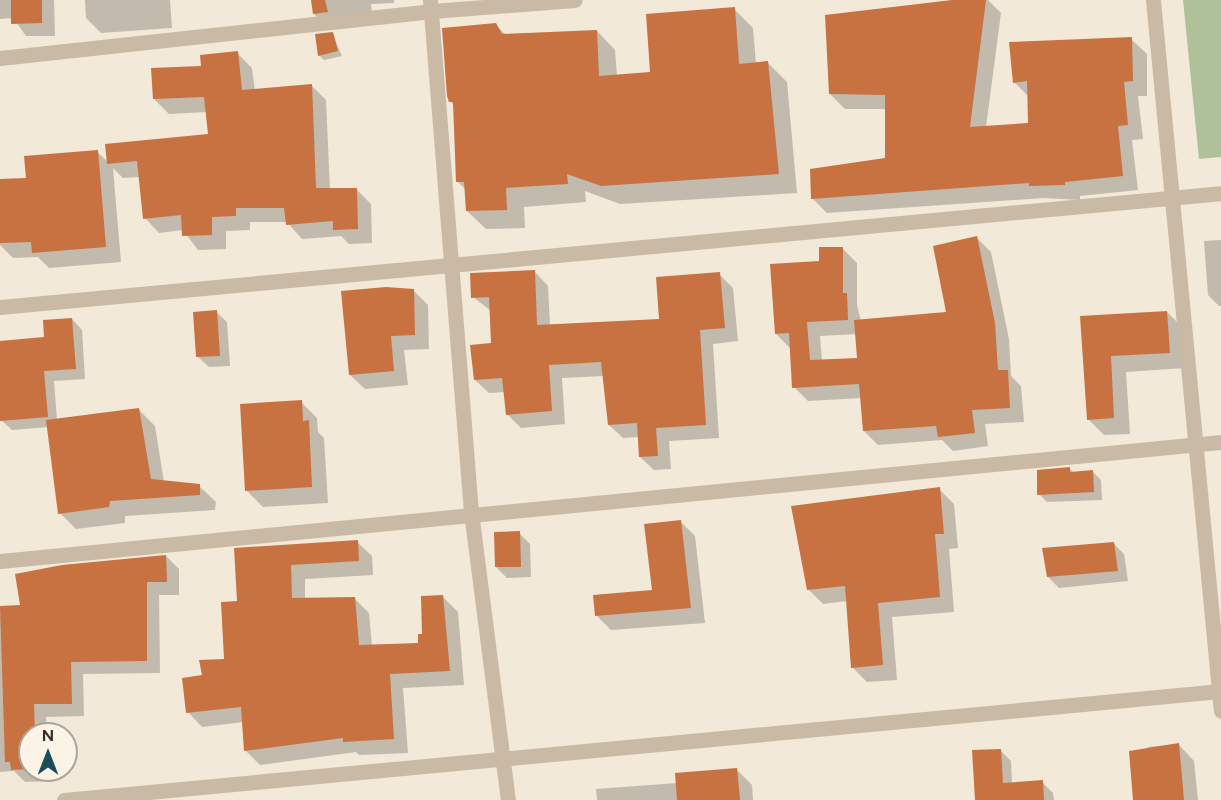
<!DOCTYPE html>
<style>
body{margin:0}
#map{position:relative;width:1221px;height:800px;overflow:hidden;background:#f2e9d9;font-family:Figtree,sans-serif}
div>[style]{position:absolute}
.green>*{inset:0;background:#afc199}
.shadow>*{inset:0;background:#0003}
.building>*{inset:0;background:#c87141}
.minor>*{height:15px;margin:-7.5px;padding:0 7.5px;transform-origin:7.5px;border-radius:7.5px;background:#cabaa5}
span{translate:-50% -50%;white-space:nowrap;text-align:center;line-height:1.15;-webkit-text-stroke:6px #faf3e6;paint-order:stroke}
.north{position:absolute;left:18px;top:722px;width:60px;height:60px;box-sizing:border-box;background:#faf3e6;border:2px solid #aca49a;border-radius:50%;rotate:0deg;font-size:16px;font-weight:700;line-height:24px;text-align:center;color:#362d27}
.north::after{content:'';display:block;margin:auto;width:21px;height:27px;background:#1b4d58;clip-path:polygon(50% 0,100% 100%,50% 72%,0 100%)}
</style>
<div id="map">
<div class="green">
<i style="clip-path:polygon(1183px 0,1221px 0,1221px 157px,1199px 159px)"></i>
</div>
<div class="shadow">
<i style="clip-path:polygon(0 0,54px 0,55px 36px,26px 36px,13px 18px,0 19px)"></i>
<i style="clip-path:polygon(85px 0,170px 0,172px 28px,101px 33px,86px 18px)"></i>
<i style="clip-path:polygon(314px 0,394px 0,394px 3px,371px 4px,373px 24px,330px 29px,314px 14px)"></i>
<i style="clip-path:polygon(969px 0,988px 0,1001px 13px,986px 127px,1029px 124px,1028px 96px,1014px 82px,1131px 39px,1147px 54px,1147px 96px,1138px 96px,1143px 139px,1132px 140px,1138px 190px,1080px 196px,1080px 200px,1043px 198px,827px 213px,812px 198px,887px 159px,887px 109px,845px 109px,830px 94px)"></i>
<i style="clip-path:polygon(734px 9px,753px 28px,756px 64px,768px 63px,787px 82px,797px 193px,620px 204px,585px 191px,586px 202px,524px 207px,525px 228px,486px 229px,467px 211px,466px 190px,457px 181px,454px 105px,450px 101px,496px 25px,507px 36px,597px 31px,615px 50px,617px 76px,652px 73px)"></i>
<i style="clip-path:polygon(332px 33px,342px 56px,324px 60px,319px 55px)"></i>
<i style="clip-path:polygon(237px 53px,252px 68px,255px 91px,311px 85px,326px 100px,330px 190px,356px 189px,371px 204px,372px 243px,349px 244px,341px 236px,302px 239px,287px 222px,250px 222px,250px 230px,226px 231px,226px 249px,198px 250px,183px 230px,159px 233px,145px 218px,140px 177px,123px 178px,113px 168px,121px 262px,49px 268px,38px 257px,13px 258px,0 245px,0 181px,27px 179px,97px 152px,108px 162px,210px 135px,207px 112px,169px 114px,154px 99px,203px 67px)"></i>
<i style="clip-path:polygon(evenodd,977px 238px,991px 252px,1009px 339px,1011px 376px,1021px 386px,1024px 422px,985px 424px,988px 446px,953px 451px,942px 440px,878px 445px,864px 431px,862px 398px,808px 401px,794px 387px,790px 348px,776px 334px,821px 262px,843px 249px,857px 263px,857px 305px,861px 321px,948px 314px,977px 238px,857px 334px,859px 359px,822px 361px,820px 336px,857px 334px)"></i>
<i style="clip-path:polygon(1221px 240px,1221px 306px,1219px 306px,1208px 295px,1204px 241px)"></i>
<i style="clip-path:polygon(535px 272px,548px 286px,550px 326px,660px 320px,719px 274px,733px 288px,738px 341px,713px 344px,719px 438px,669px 441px,671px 469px,654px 470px,640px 457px,639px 437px,623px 438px,609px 425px,604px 376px,562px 378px,565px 424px,521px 428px,507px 414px,505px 392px,489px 393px,475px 380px,492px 345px,491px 311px,473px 297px)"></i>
<i style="clip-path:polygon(413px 290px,428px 305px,429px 349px,404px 350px,408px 385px,365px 389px,350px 375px)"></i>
<i style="clip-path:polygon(216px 312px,227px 322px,230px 366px,209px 367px,198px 357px)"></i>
<i style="clip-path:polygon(1167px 312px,1183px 328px,1185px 368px,1126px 372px,1130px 434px,1104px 435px,1088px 419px,1082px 318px)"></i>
<i style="clip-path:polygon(72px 319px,82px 330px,85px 379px,54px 381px,57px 420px,139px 410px,155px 426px,164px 482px,199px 486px,216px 502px,215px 510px,125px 516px,125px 523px,76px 529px,60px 513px,49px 427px,12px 430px,1px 420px,0 342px,46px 339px)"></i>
<i style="clip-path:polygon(301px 402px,317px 418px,318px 432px,324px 438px,328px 503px,263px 507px,247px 491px)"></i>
<i style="clip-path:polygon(1069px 468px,1074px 473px,1092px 471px,1101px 480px,1102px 500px,1047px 502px,1039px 494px)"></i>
<i style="clip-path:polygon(939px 489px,954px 504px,958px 548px,949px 549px,954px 612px,892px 617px,897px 680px,867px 682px,852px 667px,847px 601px,823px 604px,808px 589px)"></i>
<i style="clip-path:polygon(680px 521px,695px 536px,705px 623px,611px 630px,596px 615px,654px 591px)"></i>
<i style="clip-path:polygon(519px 533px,530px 544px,531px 577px,507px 578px,496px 567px)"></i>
<i style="clip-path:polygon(357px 542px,372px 556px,373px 575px,305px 579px,305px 600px,355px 599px,369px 613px,372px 646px,420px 644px,443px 597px,458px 612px,464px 685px,403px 688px,408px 753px,359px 755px,356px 752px,260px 765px,246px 751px,244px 722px,202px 727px,188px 712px,204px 676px,226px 660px,239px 603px,236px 549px)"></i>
<i style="clip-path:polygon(1113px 543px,1124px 554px,1128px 581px,1059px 588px,1048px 577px)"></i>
<i style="clip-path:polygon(166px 556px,179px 569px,179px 595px,159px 595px,160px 673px,83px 674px,84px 716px,46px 717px,47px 734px,30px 734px,30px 770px,49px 770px,50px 781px,25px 782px,14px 771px,0 772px,0 607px,22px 606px)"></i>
<i style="clip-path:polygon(1178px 744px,1194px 761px,1198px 800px,1134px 800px,1148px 747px)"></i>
<i style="clip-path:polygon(1000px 750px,1011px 761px,1012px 784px,1042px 782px,1053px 793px,1054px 800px,977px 800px)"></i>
<i style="clip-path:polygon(736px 769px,752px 785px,753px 800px,597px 800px,596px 789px,677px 783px)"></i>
</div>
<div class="building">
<i style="clip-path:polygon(11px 0,42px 0,42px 23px,11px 24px)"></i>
<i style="clip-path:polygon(311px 0,325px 0,328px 12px,313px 14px)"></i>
<i style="clip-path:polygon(952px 0,986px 0,970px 127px,1028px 123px,1027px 81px,1013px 83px,1009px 42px,1132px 37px,1133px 81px,1124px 82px,1128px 125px,1118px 126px,1123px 176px,1065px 182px,1065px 185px,1029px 186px,1029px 183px,811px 199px,810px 169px,885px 158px,885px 95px,829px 94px,825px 15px)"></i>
<i style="clip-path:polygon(735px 7px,739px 64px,768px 61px,779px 174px,601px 186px,567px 174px,568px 184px,506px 188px,507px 210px,466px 211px,464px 182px,456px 182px,453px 102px,449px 102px,447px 96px,442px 28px,496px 23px,502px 34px,597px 30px,599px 76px,650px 72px,646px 14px)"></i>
<i style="clip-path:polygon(333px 32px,338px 51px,318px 56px,315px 34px)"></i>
<i style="clip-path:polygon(238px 51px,242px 90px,312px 84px,316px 188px,357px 188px,358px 229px,333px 230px,333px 221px,286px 225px,284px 208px,236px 208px,236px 216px,212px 217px,212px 235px,182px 236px,181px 215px,143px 219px,137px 161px,107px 164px,105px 144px,208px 134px,204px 97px,153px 99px,151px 68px,201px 66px,200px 55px)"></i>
<i style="clip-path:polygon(98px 150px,106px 247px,32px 253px,31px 242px,0 243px,0 179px,26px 178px,24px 156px)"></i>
<i style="clip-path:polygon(977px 236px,995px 323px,998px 370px,1008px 370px,1010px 408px,972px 410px,975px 433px,938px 437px,936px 426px,863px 431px,859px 384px,792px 388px,789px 333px,775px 334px,770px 264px,819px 261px,819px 247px,843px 247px,843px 293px,847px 293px,848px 320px,807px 322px,810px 360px,857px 358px,854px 320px,946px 312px,933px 246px)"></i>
<i style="clip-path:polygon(535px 270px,537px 325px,659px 319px,656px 277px,720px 272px,725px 328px,700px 330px,706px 425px,656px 428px,658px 456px,639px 457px,637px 423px,608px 425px,601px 362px,549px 365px,552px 411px,506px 415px,502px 378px,474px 380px,470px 345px,491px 343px,489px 297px,471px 298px,470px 273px)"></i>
<i style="clip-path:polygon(386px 287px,414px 289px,415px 335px,391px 336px,394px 371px,349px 375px,341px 291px)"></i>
<i style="clip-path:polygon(217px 310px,220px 356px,196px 357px,193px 312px)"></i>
<i style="clip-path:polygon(1167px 311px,1170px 353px,1111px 356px,1114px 418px,1087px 420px,1080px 316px)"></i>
<i style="clip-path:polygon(72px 318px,76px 369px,44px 371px,48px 417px,0 421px,0 341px,44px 337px,43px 320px)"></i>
<i style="clip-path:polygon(302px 400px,303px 421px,309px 420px,312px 487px,245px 491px,240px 404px)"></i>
<i style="clip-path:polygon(139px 408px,151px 479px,200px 484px,200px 495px,110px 501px,109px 507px,58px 514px,46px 420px)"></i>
<i style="clip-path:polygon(1070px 467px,1070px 472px,1093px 470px,1094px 492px,1037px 495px,1037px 470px)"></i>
<i style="clip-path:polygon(940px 487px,944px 534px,935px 534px,940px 597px,878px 603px,883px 665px,851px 668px,845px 586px,807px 590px,791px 506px)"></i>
<i style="clip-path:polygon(681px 520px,691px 608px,595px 616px,593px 595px,652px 590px,644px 524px)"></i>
<i style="clip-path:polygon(520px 531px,521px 567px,495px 567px,494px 532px)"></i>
<i style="clip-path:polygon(358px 540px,359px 561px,291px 565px,292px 598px,355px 597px,359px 645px,418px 643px,418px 634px,422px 634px,421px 596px,443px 595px,450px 671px,390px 674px,394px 739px,343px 742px,343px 738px,244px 751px,241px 707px,186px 713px,182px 678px,202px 675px,199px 660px,224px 659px,221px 602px,237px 601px,234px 548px)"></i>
<i style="clip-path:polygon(1114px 542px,1118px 571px,1047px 577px,1042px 548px)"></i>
<i style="clip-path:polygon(166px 555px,167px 582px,147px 582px,147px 661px,71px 662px,72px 704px,34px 704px,35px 734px,30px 734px,30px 769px,11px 770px,10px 762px,5px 762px,0 606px,20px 605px,15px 574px,62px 565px)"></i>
<i style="clip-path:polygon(1179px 743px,1184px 800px,1133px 800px,1129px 751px)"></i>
<i style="clip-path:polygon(1001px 749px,1003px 783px,1043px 780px,1044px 800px,975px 800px,972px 750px)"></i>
<i style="clip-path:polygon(737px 768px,740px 800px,677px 800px,675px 773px)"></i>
</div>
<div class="minor">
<i style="left:430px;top:0;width:514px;rotate:85.42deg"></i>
<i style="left:471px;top:512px;width:290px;rotate:82.7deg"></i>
<i style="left:1153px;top:0;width:714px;rotate:84.54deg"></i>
<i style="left:0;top:58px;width:435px;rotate:-6.2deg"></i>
<i style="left:432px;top:11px;width:143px;rotate:-4.4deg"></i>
<i style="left:0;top:307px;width:1226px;rotate:-5.33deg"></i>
<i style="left:0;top:561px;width:1227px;rotate:-5.57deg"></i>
<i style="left:64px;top:800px;width:1162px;rotate:-5.38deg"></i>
</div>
<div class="north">N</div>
</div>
